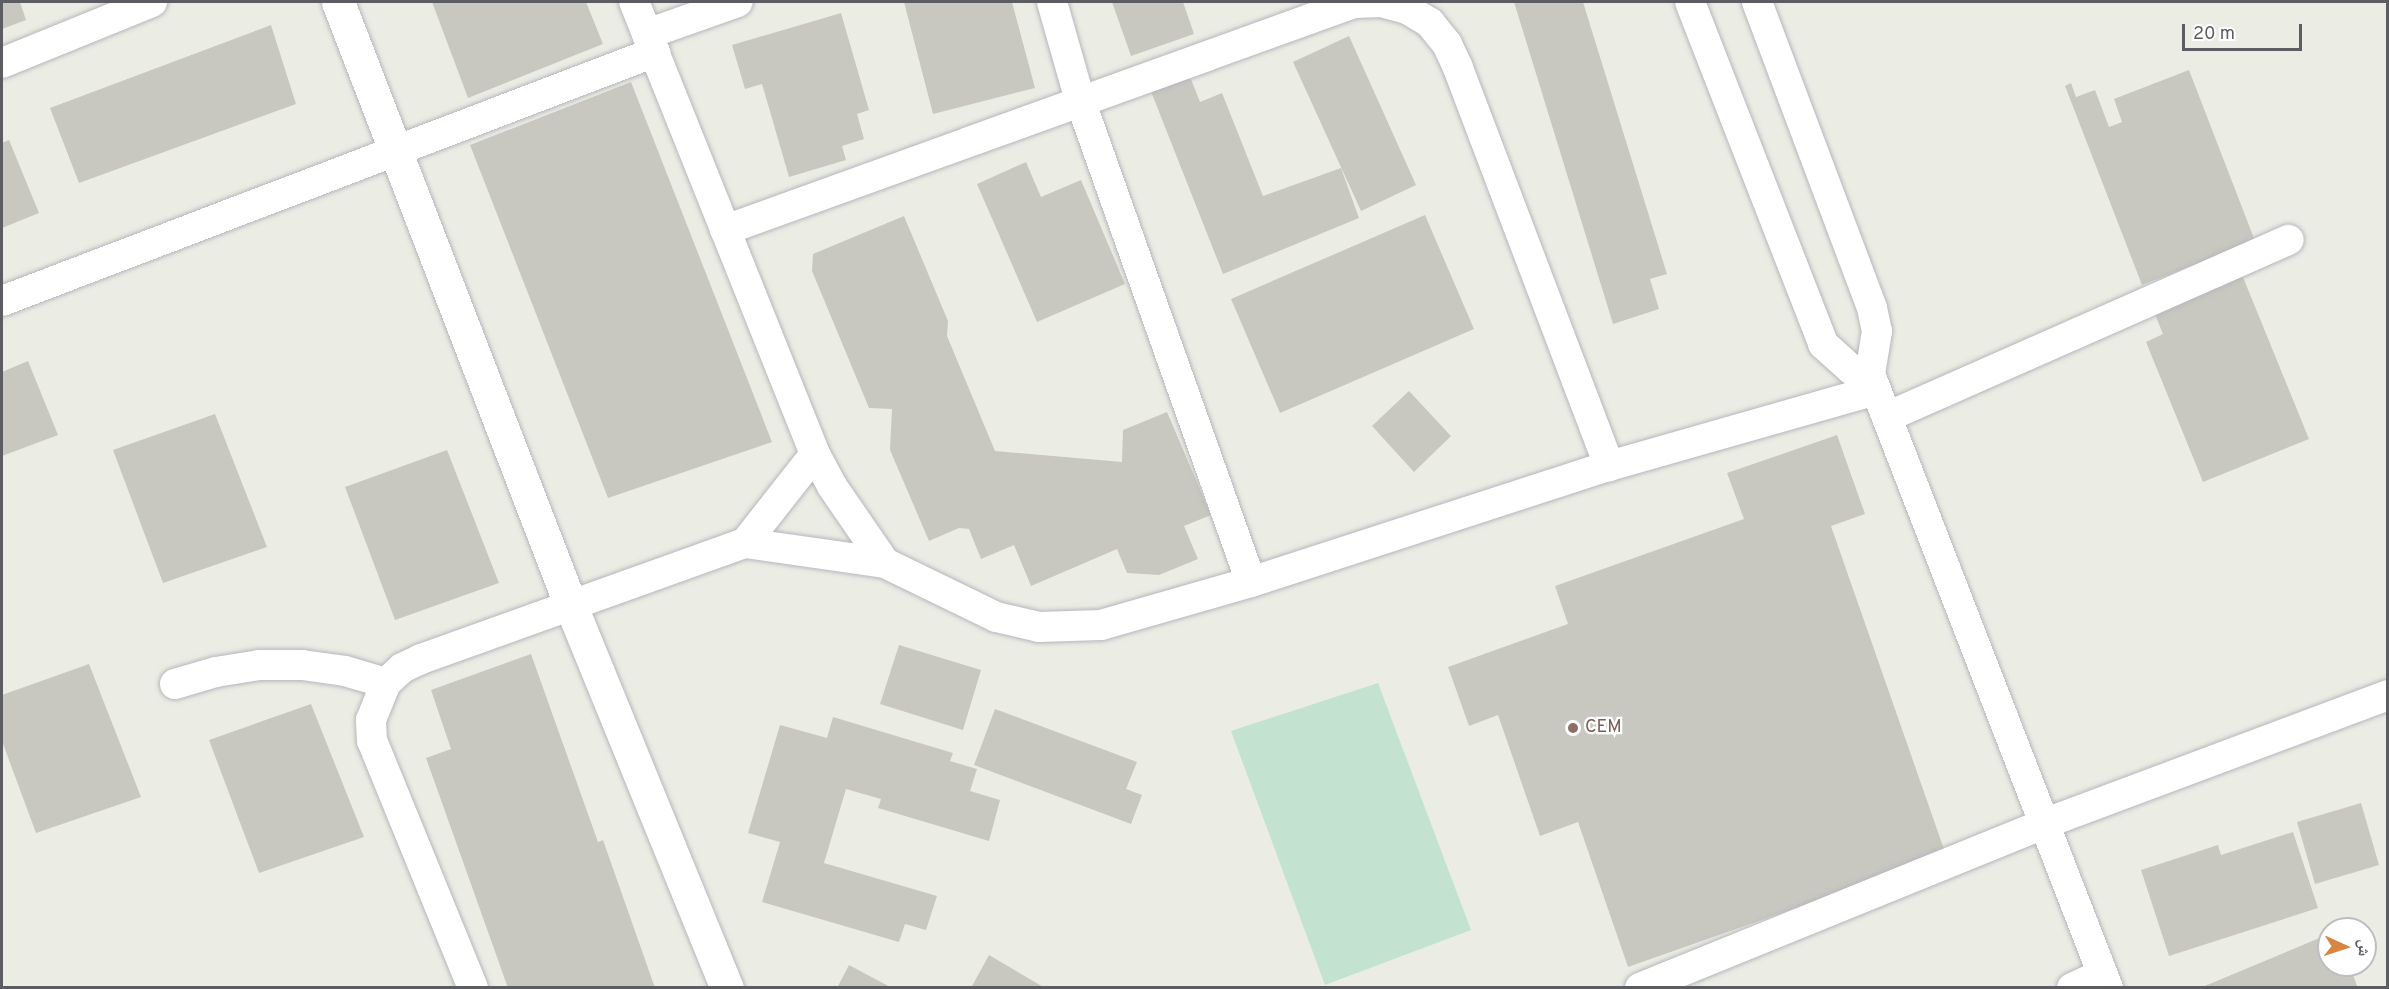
<!DOCTYPE html>
<meta charset="utf-8">
<style>
body{margin:0}
#map{position:relative;width:2389px;height:989px;overflow:hidden;background:#ebede4;font-family:Overpass,"Noto Naskh Arabic",sans-serif}
div>[style]{position:absolute}
.green>*{inset:0;background:#c3e2cf}
.building>*{inset:0;background:#c8c8c0}
.roads{filter:drop-shadow(0 0 2px #b6b6bc) drop-shadow(0 0 2px #b6b6bc)}
.street>*{height:30px;margin:-15px;padding:0 15px;transform-origin:15px;border-radius:15px;background:#fff}
.secondary>*{height:33px;margin:-16.5px;padding:0 16.5px;transform-origin:16.5px;border-radius:16.5px;background:#fff}
.dots>*{width:16px;height:16px;translate:-50% -50%;box-sizing:border-box;border:3px solid #fff;border-radius:50%}
span{translate:-50% -50%;white-space:nowrap;text-align:center;line-height:1.15;-webkit-text-stroke:4.5px #fff;paint-order:stroke}
.education-label{font-size:18px;color:#785e54}
.left{translate:0 -50%;text-align:left}
.frame{position:absolute;inset:0;border:3px solid #5c5c63;pointer-events:none}
.north{position:absolute;left:2317px;top:917px;width:60px;height:60px;box-sizing:border-box;background:#fff;border:2px solid #bebec1;border-radius:50%;rotate:93deg;font-size:16px;font-weight:700;line-height:24px;text-align:center;color:#5c5c63}
.north::after{content:'';display:block;margin:auto;width:21px;height:27px;background:#d78540;clip-path:polygon(50% 0,100% 100%,50% 72%,0 100%)}
.scale{position:absolute;left:2182px;top:24px;width:120px;height:27px;box-sizing:border-box;border:3px solid #5c5c63;border-top:0;padding-left:8px;font-size:18px;line-height:21px;white-space:nowrap;color:#5c5c63;-webkit-text-stroke:4px #fff;paint-order:stroke}
</style>
<div id="map">
<div class="green">
<i style="clip-path:polygon(1378px 683px,1471px 930px,1325px 985px,1231px 731px)"></i>
</div>
<div class="building">
<i style="clip-path:polygon(2px 2px,20px 2px,26px 20px,2px 29px)"></i>
<i style="clip-path:polygon(432px 2px,586px 2px,603px 44px,468px 98px)"></i>
<i style="clip-path:polygon(904px 2px,1012px 2px,1035px 88px,933px 114px)"></i>
<i style="clip-path:polygon(1112px 2px,1183px 2px,1194px 34px,1131px 56px)"></i>
<i style="clip-path:polygon(1514px 2px,1583px 2px,1667px 274px,1650px 279px,1659px 309px,1613px 324px)"></i>
<i style="clip-path:polygon(841px 13px,869px 110px,857px 114px,864px 139px,842px 146px,846px 160px,789px 177px,762px 84px,745px 89px,732px 45px)"></i>
<i style="clip-path:polygon(271px 25px,296px 104px,79px 183px,50px 108px)"></i>
<i style="clip-path:polygon(1349px 36px,1416px 185px,1361px 211px,1293px 62px)"></i>
<i style="clip-path:polygon(2189px 70px,2255px 241px,2142px 285px,2065px 86px,2071px 83px,2076px 97px,2095px 90px,2109px 127px,2122px 122px,2114px 99px)"></i>
<i style="clip-path:polygon(1189px 74px,1200px 102px,1222px 93px,1263px 196px,1341px 168px,1359px 218px,1223px 274px,1150px 89px)"></i>
<i style="clip-path:polygon(631px 82px,772px 442px,608px 498px,470px 145px)"></i>
<i style="clip-path:polygon(9px 140px,39px 213px,2px 228px,2px 143px)"></i>
<i style="clip-path:polygon(1026px 162px,1041px 197px,1081px 180px,1125px 284px,1037px 322px,977px 184px)"></i>
<i style="clip-path:polygon(1425px 215px,1474px 329px,1280px 413px,1231px 299px)"></i>
<i style="clip-path:polygon(904px 216px,948px 321px,947px 336px,995px 451px,1122px 462px,1123px 430px,1167px 412px,1211px 515px,1184px 526px,1198px 559px,1159px 575px,1127px 573px,1117px 549px,1031px 586px,1014px 545px,981px 559px,969px 529px,959px 528px,929px 541px,890px 450px,892px 409px,869px 408px,812px 271px,813px 254px)"></i>
<i style="clip-path:polygon(2236px 260px,2309px 439px,2203px 482px,2146px 342px,2163px 334px,2147px 295px)"></i>
<i style="clip-path:polygon(28px 361px,58px 435px,2px 456px,2px 372px)"></i>
<i style="clip-path:polygon(1409px 391px,1451px 436px,1414px 472px,1372px 426px)"></i>
<i style="clip-path:polygon(215px 414px,267px 547px,163px 583px,113px 450px)"></i>
<i style="clip-path:polygon(1837px 435px,1865px 514px,1831px 526px,1946px 855px,1628px 967px,1578px 822px,1540px 836px,1498px 715px,1469px 726px,1448px 667px,1568px 624px,1555px 586px,1744px 519px,1727px 473px)"></i>
<i style="clip-path:polygon(447px 450px,499px 583px,395px 620px,345px 487px)"></i>
<i style="clip-path:polygon(899px 645px,981px 670px,963px 730px,880px 704px)"></i>
<i style="clip-path:polygon(531px 654px,598px 842px,603px 840px,655px 988px,508px 988px,426px 758px,451px 749px,431px 690px)"></i>
<i style="clip-path:polygon(89px 664px,141px 797px,36px 833px,2px 741px,2px 695px)"></i>
<i style="clip-path:polygon(311px 704px,364px 837px,259px 873px,209px 740px)"></i>
<i style="clip-path:polygon(995px 709px,1137px 762px,1126px 789px,1142px 795px,1131px 824px,974px 765px)"></i>
<i style="clip-path:polygon(833px 717px,953px 753px,950px 761px,977px 769px,970px 791px,1000px 800px,989px 841px,878px 808px,881px 799px,846px 789px,824px 863px,937px 896px,926px 930px,905px 924px,899px 942px,762px 902px,780px 842px,748px 833px,780px 725px,827px 738px)"></i>
<i style="clip-path:polygon(2361px 803px,2379px 865px,2315px 884px,2297px 822px)"></i>
<i style="clip-path:polygon(2293px 832px,2318px 908px,2169px 956px,2141px 870px,2218px 845px,2221px 855px)"></i>
<i style="clip-path:polygon(2329px 934px,2329px 965px,2349px 965px,2358px 988px,2200px 988px)"></i>
<i style="clip-path:polygon(989px 955px,1045px 988px,971px 988px)"></i>
<i style="clip-path:polygon(849px 965px,892px 988px,837px 988px)"></i>
</div>
<div class="roads">
<div class="street">
<i style="left:1052px;top:2px;width:102px;rotate:74.1deg"></i>
<i style="left:1080px;top:100px;width:511px;rotate:70.47deg"></i>
<i style="left:1690px;top:2px;width:367px;rotate:68.7deg"></i>
<i style="left:1823px;top:344px;width:38px;rotate:42deg"></i>
<i style="left:1851px;top:369px;width:20px;rotate:15deg"></i>
<i style="left:1757px;top:2px;width:327px;rotate:69.4deg"></i>
<i style="left:1872px;top:308px;width:24px;rotate:78deg"></i>
<i style="left:1877px;top:331px;width:44px;rotate:99.2deg"></i>
<i style="left:1870px;top:374px;width:659px;rotate:68.81deg"></i>
<i style="left:647px;top:34px;width:96px;rotate:-19.4deg"></i>
<i style="left:2px;top:63px;width:162px;rotate:-22.1deg"></i>
<i style="left:725px;top:230px;width:669px;rotate:-19.84deg"></i>
<i style="left:1354px;top:3px;width:27px;rotate:-2deg"></i>
<i style="left:1381px;top:2px;width:27px;rotate:15deg"></i>
<i style="left:1407px;top:9px;width:27px;rotate:31deg"></i>
<i style="left:1430px;top:23px;width:27px;rotate:51deg"></i>
<i style="left:1447px;top:44px;width:26px;rotate:65deg"></i>
<i style="left:1458px;top:68px;width:426px;rotate:69.2deg"></i>
<i style="left:2px;top:301px;width:699px;rotate:-20.87deg"></i>
<i style="left:1887px;top:417px;width:439px;rotate:-23.8deg"></i>
<i style="left:815px;top:454px;width:36px;rotate:62deg"></i>
<i style="left:832px;top:486px;width:93px;rotate:55.5deg"></i>
<i style="left:745px;top:543px;width:141px;rotate:8.1deg"></i>
<i style="left:885px;top:563px;width:123px;rotate:25.9deg"></i>
<i style="left:996px;top:617px;width:44px;rotate:13.1deg"></i>
<i style="left:1039px;top:627px;width:62px;rotate:-1.8deg"></i>
<i style="left:1101px;top:625px;width:156px;rotate:-16deg"></i>
<i style="left:1251px;top:582px;width:376px;rotate:-18deg"></i>
<i style="left:1609px;top:466px;width:277px;rotate:-15.9deg"></i>
<i style="left:175px;top:684px;width:43px;rotate:-16.3deg"></i>
<i style="left:216px;top:672px;width:44px;rotate:-9.2deg"></i>
<i style="left:259px;top:665px;width:43px"></i>
<i style="left:302px;top:665px;width:43px;rotate:7.9deg"></i>
<i style="left:345px;top:671px;width:43px;rotate:16.3deg"></i>
<i style="left:473px;top:988px;width:267px;rotate:-112.2deg"></i>
<i style="left:372px;top:741px;width:21px;rotate:-93deg"></i>
<i style="left:371px;top:720px;width:40px;rotate:-68deg"></i>
<i style="left:386px;top:683px;width:22px;rotate:-43deg"></i>
<i style="left:402px;top:668px;width:21px;rotate:-25deg"></i>
<i style="left:421px;top:659px;width:344px;rotate:-19.7deg"></i>
<i style="left:745px;top:543px;width:113px;rotate:-51.8deg"></i>
<i style="left:815px;top:454px;width:487px;rotate:-111.8deg"></i>
<i style="left:1640px;top:988px;width:438px;rotate:-22.1deg"></i>
<i style="left:2046px;top:823px;width:365px;rotate:-20.5deg"></i>
<i style="left:2072px;top:988px;width:33px;rotate:-25deg"></i>
</div>
<div class="secondary">
<i style="left:338px;top:2px;width:647px;rotate:68.91deg"></i>
<i style="left:571px;top:606px;width:413px;rotate:67.8deg"></i>
</div>
</div>
<div class="dots">
<i style="left:1573px;top:728px;background:#8d6e63"></i>
</div>
<div class="education-label">
<span class="left" style="left:1585px;top:728px">CEM</span>
</div>
<div class="frame"></div>
<div class="north">ش</div>
<div class="scale">20 m</div>
</div>
